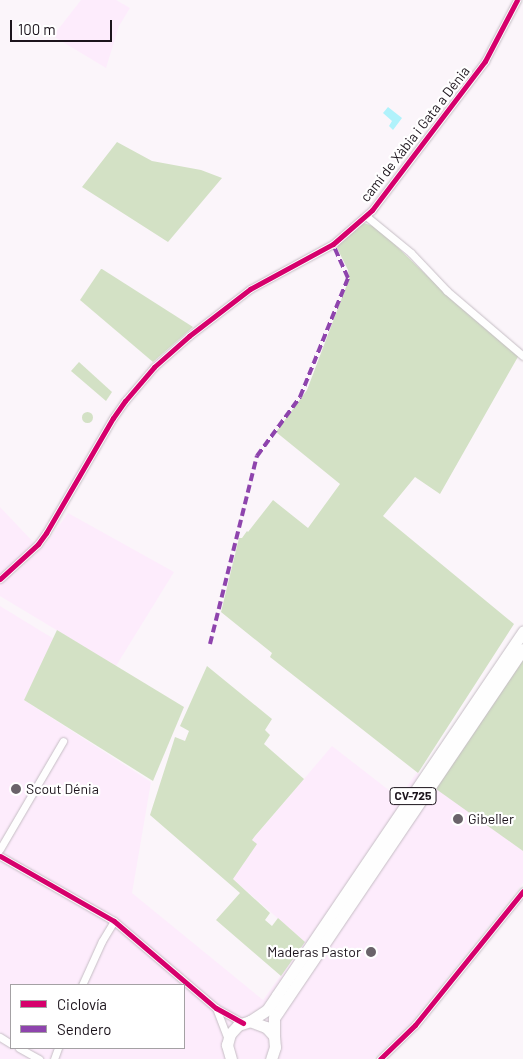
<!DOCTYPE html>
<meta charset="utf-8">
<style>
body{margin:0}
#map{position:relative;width:523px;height:1059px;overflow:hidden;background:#fbf5fa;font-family:Barlow,sans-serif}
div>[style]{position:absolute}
.built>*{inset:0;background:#fdecfc}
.green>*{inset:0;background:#d3e1c5}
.round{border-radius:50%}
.water>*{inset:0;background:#b0f2fb}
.roads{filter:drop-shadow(0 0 1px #c5bdc4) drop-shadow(0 0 1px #c5bdc4)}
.street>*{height:7px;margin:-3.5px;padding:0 3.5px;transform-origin:3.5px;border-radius:3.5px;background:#fefefe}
.primary>*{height:11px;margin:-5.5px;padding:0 5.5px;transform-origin:5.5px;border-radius:5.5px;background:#fefefe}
.quiet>*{height:4px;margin-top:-2px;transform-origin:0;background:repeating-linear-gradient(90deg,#8e44ad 0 8px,transparent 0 12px)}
.cycleway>*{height:5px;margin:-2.5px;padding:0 2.5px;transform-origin:2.5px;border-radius:2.5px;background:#d6006c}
.dots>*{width:14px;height:14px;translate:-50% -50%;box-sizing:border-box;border:2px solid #fff;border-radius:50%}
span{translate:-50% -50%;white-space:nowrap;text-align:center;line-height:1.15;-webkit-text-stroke:4.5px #fff;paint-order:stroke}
.shield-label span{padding:1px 4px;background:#fff;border:1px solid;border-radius:4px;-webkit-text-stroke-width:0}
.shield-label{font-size:12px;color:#1c141c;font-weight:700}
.street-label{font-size:14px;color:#1c141c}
.poi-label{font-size:14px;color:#1c141c}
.left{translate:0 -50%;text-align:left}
.right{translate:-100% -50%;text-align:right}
.legend{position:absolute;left:10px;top:984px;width:175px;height:65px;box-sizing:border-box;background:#fff;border:1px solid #a4a1a4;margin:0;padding:6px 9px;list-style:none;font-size:15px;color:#1c141c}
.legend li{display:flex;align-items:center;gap:10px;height:25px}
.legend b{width:25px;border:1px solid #a4a1a4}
.scale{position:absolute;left:10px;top:20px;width:102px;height:22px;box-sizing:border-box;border:2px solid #1c141c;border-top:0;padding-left:6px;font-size:15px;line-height:18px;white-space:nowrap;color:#1c141c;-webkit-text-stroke:4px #fff;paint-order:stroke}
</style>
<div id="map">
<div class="built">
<i style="clip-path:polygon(81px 0,116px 0,130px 8px,119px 26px,106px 68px,53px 36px)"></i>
<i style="clip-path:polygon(0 507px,37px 546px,9px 580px,46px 544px,68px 513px,174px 572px,116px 666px,0 596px)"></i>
<i style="clip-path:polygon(evenodd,0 606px,54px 639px,24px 700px,151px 782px,132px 893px,263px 1000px,305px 942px,233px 879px,256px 845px,252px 840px,332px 746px,399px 798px,417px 772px,523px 851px,523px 883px,409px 1025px,373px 1059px,0 1059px,0 606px,11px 985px,184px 985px,184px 1048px,11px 1048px,11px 985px)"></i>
</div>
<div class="green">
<i style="clip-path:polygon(117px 142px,152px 161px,201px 170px,222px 178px,168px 242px,82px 187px)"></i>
<i style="clip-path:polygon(364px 223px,376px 227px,387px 237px,444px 292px,519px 355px,440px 494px,415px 477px,383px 516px,514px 624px,418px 773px,270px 657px,272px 653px,221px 612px,239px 538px,242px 538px,247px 531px,248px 532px,273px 500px,308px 528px,340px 484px,276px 432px,307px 390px,349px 279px,348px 270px,337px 248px,338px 245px)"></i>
<i style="clip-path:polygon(101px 269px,102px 269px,193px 327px,153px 362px,80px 300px)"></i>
<i style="clip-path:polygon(79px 362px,112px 392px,106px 401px,71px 371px)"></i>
<i class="round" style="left:81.5px;top:411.5px;width:11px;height:11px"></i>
<i style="clip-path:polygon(57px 630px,184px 707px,153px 781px,24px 700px)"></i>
<i style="clip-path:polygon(523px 660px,523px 851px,436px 789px)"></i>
<i style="clip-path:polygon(207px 666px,272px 719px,265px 730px,270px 735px,264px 744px,304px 779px,255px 836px,252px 840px,257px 844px,233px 879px,270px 913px,265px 920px,272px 926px,278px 918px,305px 942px,281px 976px,216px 920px,240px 893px,150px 815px,175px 737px,185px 741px,189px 731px,180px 726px)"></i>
</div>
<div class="water">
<i style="clip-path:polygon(388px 107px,402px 118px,393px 130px,389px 126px,392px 121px,383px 113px)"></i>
</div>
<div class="roads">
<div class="street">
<i style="left:366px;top:216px;width:58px;rotate:39.4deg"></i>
<i style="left:411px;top:253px;width:52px;rotate:46.5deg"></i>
<i style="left:447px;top:291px;width:100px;rotate:40.5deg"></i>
<i style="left:0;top:579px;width:52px;rotate:-42.6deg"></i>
<i style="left:38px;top:544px;width:14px;rotate:-54deg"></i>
<i style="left:46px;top:533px;width:133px;rotate:-59.8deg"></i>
<i style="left:113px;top:418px;width:21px;rotate:-55deg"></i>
<i style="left:125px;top:401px;width:45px;rotate:-49.5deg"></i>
<i style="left:154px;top:367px;width:47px;rotate:-41.5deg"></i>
<i style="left:189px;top:336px;width:77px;rotate:-37.6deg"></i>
<i style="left:250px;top:289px;width:94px;rotate:-28.5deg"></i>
<i style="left:333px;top:244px;width:52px;rotate:-41.1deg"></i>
<i style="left:372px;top:210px;width:187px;rotate:-52.8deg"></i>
<i style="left:485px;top:61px;width:69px;rotate:-62.3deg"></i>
<i style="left:0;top:849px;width:125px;rotate:-59.7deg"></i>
<i style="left:0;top:856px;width:131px;rotate:29.7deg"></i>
<i style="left:114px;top:921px;width:134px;rotate:40.5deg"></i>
<i style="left:216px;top:1008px;width:31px;rotate:29deg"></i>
<i style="left:82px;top:985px;width:48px;rotate:-65.6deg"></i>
<i style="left:102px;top:941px;width:23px;rotate:-59deg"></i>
<i style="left:216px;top:1008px;width:31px;rotate:69deg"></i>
<i style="left:0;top:1037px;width:13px;rotate:32deg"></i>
<i style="left:19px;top:1048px;width:23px;rotate:29deg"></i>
<i style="left:54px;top:1059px;width:12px;rotate:-70deg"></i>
<i style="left:380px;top:1059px;width:49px;rotate:-44.2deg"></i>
<i style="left:415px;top:1025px;width:172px;rotate:-51.1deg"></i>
</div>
<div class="primary">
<i style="left:250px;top:1021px;width:20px;rotate:-33deg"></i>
<i style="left:267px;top:1010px;width:18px;rotate:-56deg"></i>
<i style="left:277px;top:995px;width:439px;rotate:-55.9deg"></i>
<i style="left:274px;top:1036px;width:18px;rotate:-90deg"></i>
<i style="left:274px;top:1018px;width:445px;rotate:-56deg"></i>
<i style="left:231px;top:1059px;width:15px;rotate:-106deg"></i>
<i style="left:227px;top:1045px;width:11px;rotate:-75deg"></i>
<i style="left:230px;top:1034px;width:12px;rotate:-48deg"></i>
<i style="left:238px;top:1025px;width:13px;rotate:-18deg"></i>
<i style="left:250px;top:1021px;width:17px;rotate:21deg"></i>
<i style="left:266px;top:1027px;width:12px;rotate:48deg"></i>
<i style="left:274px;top:1036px;width:11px;rotate:85deg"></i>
<i style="left:275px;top:1047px;width:13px;rotate:108deg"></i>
</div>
</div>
<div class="quiet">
<i style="left:210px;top:644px;width:194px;rotate:-76deg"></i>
<i style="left:257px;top:456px;width:73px;rotate:-53.9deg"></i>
<i style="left:300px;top:397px;width:128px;rotate:-68deg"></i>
<i style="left:348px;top:278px;width:37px;rotate:-114deg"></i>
</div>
<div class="cycleway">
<i style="left:0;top:579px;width:52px;rotate:-42.6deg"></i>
<i style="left:38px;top:544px;width:14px;rotate:-54deg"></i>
<i style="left:46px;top:533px;width:133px;rotate:-59.8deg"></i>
<i style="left:113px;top:418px;width:21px;rotate:-55deg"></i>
<i style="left:125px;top:401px;width:45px;rotate:-49.5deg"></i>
<i style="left:154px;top:367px;width:47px;rotate:-41.5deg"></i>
<i style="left:189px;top:336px;width:77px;rotate:-37.6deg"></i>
<i style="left:250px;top:289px;width:94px;rotate:-28.5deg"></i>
<i style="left:333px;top:244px;width:52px;rotate:-41.1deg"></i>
<i style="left:372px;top:210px;width:187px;rotate:-52.8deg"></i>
<i style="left:485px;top:61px;width:69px;rotate:-62.3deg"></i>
<i style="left:0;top:856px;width:131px;rotate:29.7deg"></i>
<i style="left:114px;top:921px;width:134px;rotate:40.5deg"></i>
<i style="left:216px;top:1008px;width:31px;rotate:29deg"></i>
<i style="left:380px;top:1059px;width:49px;rotate:-44.2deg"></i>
<i style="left:415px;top:1025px;width:172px;rotate:-51.1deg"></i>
</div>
<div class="dots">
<i style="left:16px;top:789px;background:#6a636a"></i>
<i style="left:458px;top:819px;background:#6a636a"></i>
<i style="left:371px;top:952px;background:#6a636a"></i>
</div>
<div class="shield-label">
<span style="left:413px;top:796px">CV-725</span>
</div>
<div class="street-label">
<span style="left:415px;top:134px;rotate:-52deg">camí de Xàbia i Gata a Dénia</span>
</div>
<div class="poi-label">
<span class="left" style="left:26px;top:789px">Scout Dénia</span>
<span class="left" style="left:468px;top:819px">Gibeller</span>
<span class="right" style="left:361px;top:952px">Maderas Pastor</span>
</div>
<ul class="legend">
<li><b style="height:6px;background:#d6006c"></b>Ciclovía</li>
<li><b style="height:6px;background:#8e44ad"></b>Sendero</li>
</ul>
<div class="scale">100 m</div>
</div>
